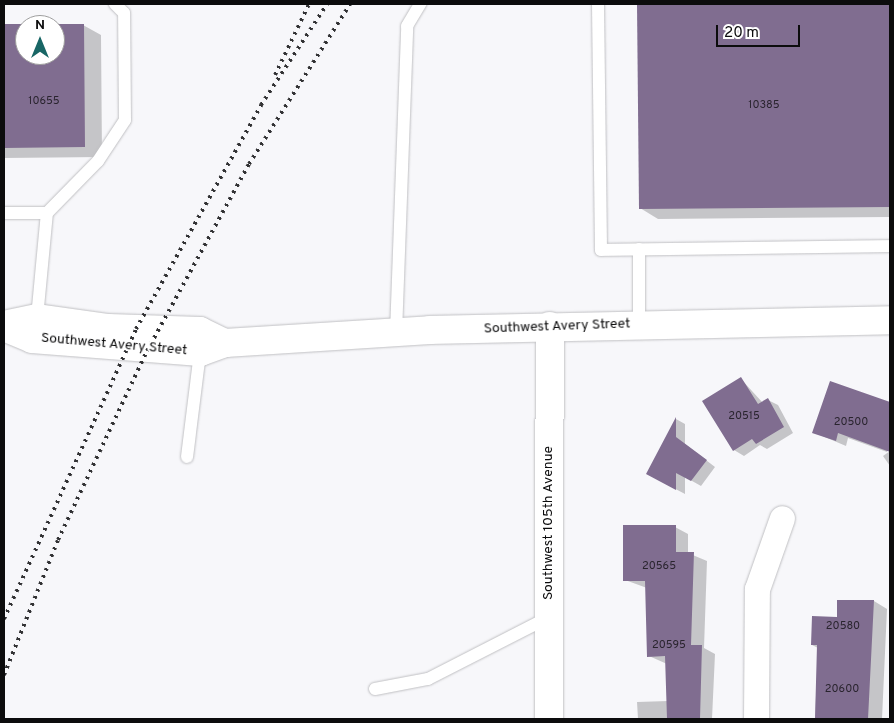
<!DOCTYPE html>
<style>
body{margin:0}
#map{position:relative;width:894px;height:723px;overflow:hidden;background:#f7f7fa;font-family:Overpass,sans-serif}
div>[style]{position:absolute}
.shadow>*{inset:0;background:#0003}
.building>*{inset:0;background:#806d90}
.roads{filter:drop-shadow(0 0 1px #c0c0c3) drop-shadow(0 0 1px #c0c0c3)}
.service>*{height:12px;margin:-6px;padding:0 6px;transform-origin:6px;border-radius:6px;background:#fff}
.minor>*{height:25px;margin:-12.5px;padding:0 12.5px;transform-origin:12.5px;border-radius:12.5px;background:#fff}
.tertiary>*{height:28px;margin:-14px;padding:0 14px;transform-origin:14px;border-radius:14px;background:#fff}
.secondary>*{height:28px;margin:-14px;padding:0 14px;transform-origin:14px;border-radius:14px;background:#fff}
.rail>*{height:4px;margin-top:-2px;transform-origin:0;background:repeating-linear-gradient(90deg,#323234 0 2.5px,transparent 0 7.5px)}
span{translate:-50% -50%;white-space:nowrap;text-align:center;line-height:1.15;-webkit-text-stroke:4px #fff;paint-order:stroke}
.number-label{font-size:11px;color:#29242e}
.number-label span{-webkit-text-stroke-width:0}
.street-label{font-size:14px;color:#0c0c0d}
.frame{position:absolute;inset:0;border:5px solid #0c0c0d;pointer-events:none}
.north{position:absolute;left:15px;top:15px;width:50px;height:50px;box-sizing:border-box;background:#fff;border:1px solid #9e9e9e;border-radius:50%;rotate:0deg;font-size:14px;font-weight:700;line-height:20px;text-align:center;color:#0c0c0d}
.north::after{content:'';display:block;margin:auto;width:18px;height:22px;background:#186665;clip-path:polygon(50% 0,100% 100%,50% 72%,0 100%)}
.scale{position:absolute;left:716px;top:25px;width:84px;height:22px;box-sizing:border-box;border:2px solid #0c0c0d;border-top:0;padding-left:6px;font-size:15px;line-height:18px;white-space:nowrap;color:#0c0c0d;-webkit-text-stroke:4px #fff;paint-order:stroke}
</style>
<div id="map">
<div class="shadow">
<i style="clip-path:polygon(638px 4px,890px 4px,890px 217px,658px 219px,640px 208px)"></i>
<i style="clip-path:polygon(evenodd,4px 25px,83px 25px,101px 35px,102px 157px,4px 158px,4px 25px,25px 25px,55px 25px,55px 55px,25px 55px,25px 25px)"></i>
<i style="clip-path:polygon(741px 379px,763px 403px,768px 400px,778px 405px,793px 433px,767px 449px,760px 445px,744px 456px,734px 450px)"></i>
<i style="clip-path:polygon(831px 382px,890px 403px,887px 452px,848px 438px,846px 446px,813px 432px)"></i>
<i style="clip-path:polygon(676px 419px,685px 424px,685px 444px,715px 467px,701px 486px,685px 477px,685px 494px,647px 474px)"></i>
<i style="clip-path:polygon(890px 451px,890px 466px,883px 456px)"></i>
<i style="clip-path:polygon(675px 527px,688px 534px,688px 553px,707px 561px,704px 648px,715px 654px,712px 719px,638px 719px,637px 702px,668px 701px,667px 664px,649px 656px,647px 588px,625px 580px)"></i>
<i style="clip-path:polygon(838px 601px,874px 601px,887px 609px,882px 719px,815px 719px,818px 648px,812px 645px,838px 618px)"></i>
</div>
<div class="building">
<i style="clip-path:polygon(637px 4px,890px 4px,890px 207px,639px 209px)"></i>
<i style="clip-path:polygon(evenodd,4px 24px,84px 24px,85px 147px,4px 148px,4px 24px,25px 25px,55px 25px,55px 55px,25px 55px,25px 25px)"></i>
<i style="clip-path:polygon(741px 377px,758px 404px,768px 398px,784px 427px,756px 444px,752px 439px,733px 451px,702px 401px)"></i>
<i style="clip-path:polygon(830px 381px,890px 402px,890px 452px,838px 433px,836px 441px,812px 433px)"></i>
<i style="clip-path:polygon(676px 417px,676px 437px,707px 460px,691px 481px,676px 473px,676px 490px,646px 474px)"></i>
<i style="clip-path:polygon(623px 525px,676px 525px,676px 552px,694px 552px,691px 645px,702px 645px,700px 719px,667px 719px,665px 656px,647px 657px,645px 581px,623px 581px)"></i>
<i style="clip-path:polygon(837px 600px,874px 600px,868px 719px,815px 719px,817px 645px,811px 645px,812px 616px,837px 617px)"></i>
</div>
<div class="roads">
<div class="service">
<i style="left:598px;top:4px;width:246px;rotate:89.3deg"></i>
<i style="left:601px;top:250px;width:289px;rotate:-0.8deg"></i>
<i style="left:4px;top:213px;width:43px"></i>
<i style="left:47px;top:213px;width:73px;rotate:-45.6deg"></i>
<i style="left:98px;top:161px;width:49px;rotate:-56.6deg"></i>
<i style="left:125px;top:120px;width:107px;rotate:-90.5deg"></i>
<i style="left:124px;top:13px;width:13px;rotate:-135deg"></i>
<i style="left:639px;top:249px;width:75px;rotate:90deg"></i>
<i style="left:37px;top:318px;width:105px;rotate:-84.6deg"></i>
<i style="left:396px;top:333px;width:307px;rotate:-87.9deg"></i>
<i style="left:407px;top:26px;width:26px;rotate:-59deg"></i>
<i style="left:187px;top:457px;width:106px;rotate:-82.9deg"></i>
<i style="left:375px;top:689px;width:54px;rotate:-10.7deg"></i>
<i style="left:428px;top:679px;width:136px;rotate:-27.1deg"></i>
</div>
<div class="minor">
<i style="left:756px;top:719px;width:130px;rotate:-89.6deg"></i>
<i style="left:757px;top:589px;width:75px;rotate:-70.6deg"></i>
</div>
<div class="tertiary">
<i style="left:549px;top:719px;width:393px;rotate:-89.9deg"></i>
</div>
<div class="secondary">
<i style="left:4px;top:325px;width:34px;rotate:-12deg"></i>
<i style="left:37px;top:318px;width:72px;rotate:8deg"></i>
<i style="left:108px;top:328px;width:92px;rotate:1.9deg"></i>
<i style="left:200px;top:331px;width:28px;rotate:26deg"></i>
<i style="left:4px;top:327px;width:30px;rotate:23deg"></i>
<i style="left:32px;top:339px;width:169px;rotate:4.4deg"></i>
<i style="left:200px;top:352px;width:27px;rotate:-20deg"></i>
<i style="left:225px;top:343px;width:205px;rotate:-3.6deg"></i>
<i style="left:430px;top:330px;width:460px;rotate:-1.2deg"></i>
</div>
</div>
<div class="rail">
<i style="left:275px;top:75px;width:79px;rotate:-64.4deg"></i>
<i style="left:4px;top:619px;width:319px;rotate:-65.5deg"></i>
<i style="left:136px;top:329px;width:257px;rotate:-60.8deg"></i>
<i style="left:261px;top:105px;width:121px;rotate:-56.8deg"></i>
<i style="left:4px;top:675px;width:145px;rotate:-68.2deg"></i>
<i style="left:58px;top:540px;width:209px;rotate:-64.8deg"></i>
<i style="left:147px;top:351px;width:213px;rotate:-61.4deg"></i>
<i style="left:249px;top:164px;width:189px;rotate:-57.7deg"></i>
</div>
<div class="number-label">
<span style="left:44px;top:101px">10655</span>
<span style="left:764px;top:105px">10385</span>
<span style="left:744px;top:416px">20515</span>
<span style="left:851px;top:422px">20500</span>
<span style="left:659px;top:566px">20565</span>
<span style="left:843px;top:626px">20580</span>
<span style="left:669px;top:645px">20595</span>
<span style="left:842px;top:689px">20600</span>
</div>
<div class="street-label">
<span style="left:557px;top:327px;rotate:-2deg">Southwest Avery Street</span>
<span style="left:114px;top:345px;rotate:5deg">Southwest Avery Street</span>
<span style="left:549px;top:523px;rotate:-90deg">Southwest 105th Avenue</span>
</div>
<div class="frame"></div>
<div class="north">N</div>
<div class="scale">20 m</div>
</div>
